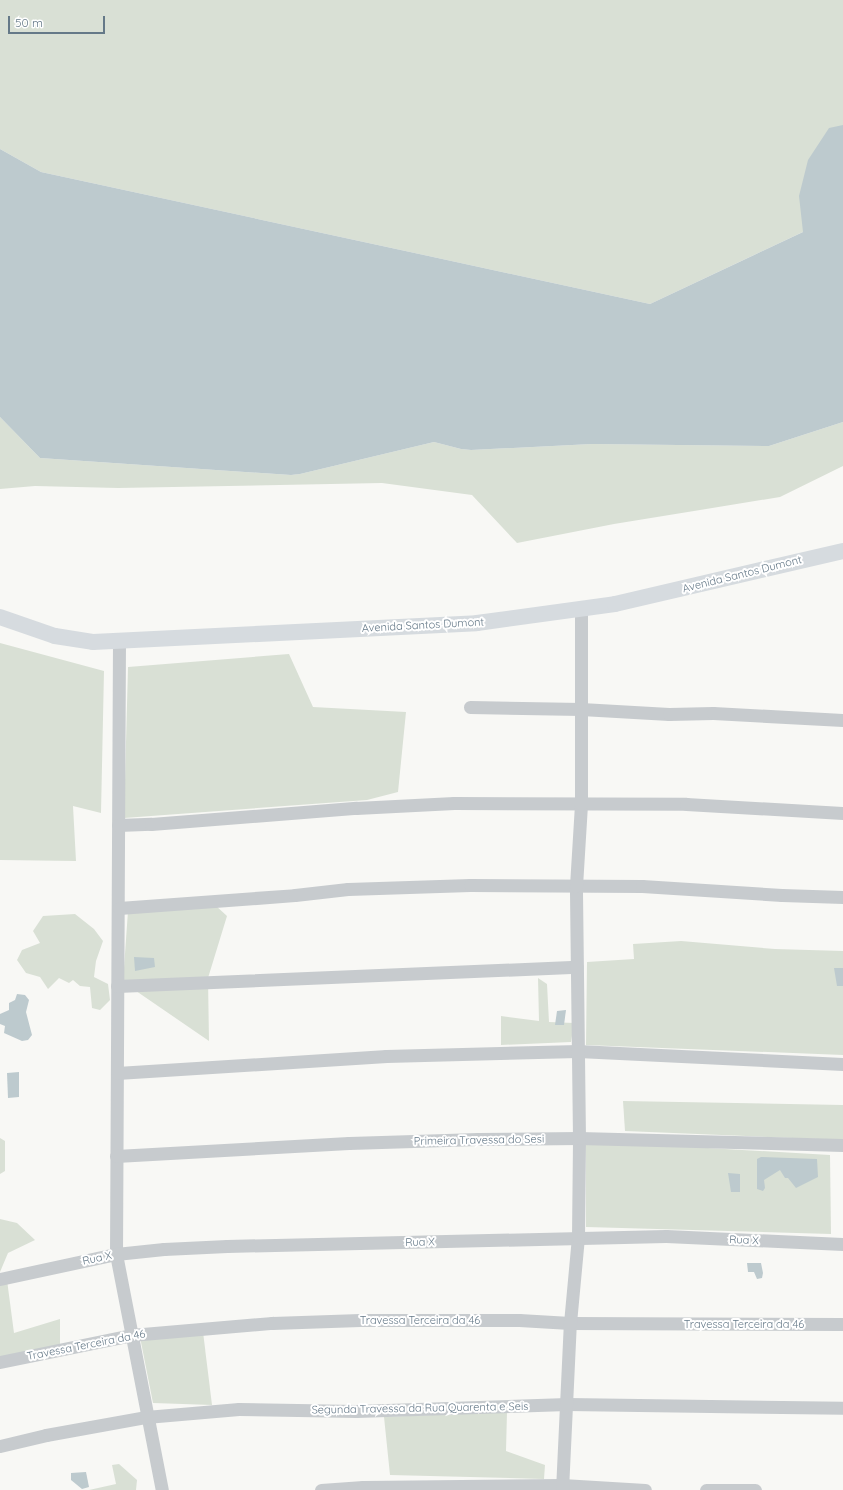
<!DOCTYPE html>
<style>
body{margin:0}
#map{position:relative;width:843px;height:1490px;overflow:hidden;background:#f8f8f5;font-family:Quicksand,sans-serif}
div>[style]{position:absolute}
.green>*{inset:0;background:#d9e0d5}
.water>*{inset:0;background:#bdcace}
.minor>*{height:13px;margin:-6.5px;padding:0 6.5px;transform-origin:6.5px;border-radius:6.5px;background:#c7cbce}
.major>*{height:16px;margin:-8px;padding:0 8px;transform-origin:8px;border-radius:8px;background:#d6dbdf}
span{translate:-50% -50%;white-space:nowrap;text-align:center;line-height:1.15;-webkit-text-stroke:4px #fff;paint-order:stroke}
.street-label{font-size:11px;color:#657988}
.scale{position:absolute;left:8px;top:16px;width:97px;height:18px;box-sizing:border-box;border:2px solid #657988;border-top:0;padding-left:5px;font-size:12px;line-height:14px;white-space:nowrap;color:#657988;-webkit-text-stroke:3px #fff;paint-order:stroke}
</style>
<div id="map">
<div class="green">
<i style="clip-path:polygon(0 0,843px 0,843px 213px,650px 304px,41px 172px,0 149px)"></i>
<i style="clip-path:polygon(0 417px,40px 458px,291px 475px,300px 474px,434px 442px,461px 449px,471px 450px,592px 444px,769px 446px,843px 422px,843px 466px,780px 497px,614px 524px,517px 543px,472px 495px,382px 483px,118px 488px,35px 486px,0 489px)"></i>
<i style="clip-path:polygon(0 643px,104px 671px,101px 813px,73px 806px,76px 861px,0 860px)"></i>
<i style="clip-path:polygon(289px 654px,313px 707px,406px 712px,398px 792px,367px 800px,124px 818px,128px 667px)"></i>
<i style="clip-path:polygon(215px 905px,227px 916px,208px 978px,209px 1041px,123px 982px,128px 911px)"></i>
<i style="clip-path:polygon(75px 914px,94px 929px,103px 941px,96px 961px,94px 977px,108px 984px,110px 1000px,100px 1010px,92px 1008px,90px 987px,80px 986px,73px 980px,69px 983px,59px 978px,48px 989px,40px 977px,26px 973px,17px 960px,22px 950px,40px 943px,33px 931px,43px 916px)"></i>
<i style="clip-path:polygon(681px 941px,775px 949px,843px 951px,843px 1055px,586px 1045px,587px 962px,634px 959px,633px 944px)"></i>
<i style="clip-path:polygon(538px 978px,547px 984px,549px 1022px,574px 1023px,571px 1042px,501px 1045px,501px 1016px,539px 1021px)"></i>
<i style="clip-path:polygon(623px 1101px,843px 1105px,843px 1140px,625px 1131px)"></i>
<i style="clip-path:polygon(0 1138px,5px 1141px,5px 1171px,0 1174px)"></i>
<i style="clip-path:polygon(586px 1141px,830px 1155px,831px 1234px,586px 1227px)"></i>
<i style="clip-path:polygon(0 1219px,17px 1223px,35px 1240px,8px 1253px,0 1272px)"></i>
<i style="clip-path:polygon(7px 1280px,14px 1333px,60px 1319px,60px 1345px,0 1357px,0 1281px)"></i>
<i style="clip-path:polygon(203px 1332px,212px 1405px,153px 1403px,140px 1337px)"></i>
<i style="clip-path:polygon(507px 1412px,506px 1451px,545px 1465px,544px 1479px,390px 1475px,384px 1417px)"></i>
<i style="clip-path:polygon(119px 1464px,137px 1480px,136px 1490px,89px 1490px,116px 1484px,112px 1465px)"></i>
</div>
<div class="water">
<i style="clip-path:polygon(843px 125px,843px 422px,769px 446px,592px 444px,471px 450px,461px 449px,434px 442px,300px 474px,291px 475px,40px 458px,0 417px,0 149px,41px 172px,650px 304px,803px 232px,799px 196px,808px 160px,829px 128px)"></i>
<i style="clip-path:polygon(134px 957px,154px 958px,155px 967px,135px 971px)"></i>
<i style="clip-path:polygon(834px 968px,843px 968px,843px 986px,837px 986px)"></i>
<i style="clip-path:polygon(17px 994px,25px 995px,29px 1000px,26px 1012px,32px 1035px,28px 1040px,22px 1041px,4px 1033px,5px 1026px,0 1024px,0 1014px,9px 1010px,9px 1003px,15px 1000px)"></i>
<i style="clip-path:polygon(566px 1010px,564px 1025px,555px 1025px,557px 1011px)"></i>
<i style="clip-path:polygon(19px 1072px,19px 1097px,8px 1098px,7px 1073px)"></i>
<i style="clip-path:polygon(761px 1157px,817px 1159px,818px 1177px,796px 1188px,788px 1178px,785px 1178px,780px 1170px,764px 1180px,765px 1188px,763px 1191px,757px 1189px,757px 1159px)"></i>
<i style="clip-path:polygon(728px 1173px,740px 1174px,740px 1192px,731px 1192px)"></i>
<i style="clip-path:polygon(747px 1263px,761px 1263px,763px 1273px,762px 1278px,757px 1279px,754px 1272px,748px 1272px)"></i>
<i style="clip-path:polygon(86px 1472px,89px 1487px,82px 1489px,71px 1480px,71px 1473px)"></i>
</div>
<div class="minor">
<i style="left:119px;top:641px;width:613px;rotate:90.28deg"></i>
<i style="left:116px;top:1254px;width:240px;rotate:79deg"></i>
<i style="left:470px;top:707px;width:111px;rotate:1deg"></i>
<i style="left:581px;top:709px;width:88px;rotate:3.3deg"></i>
<i style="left:669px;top:714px;width:44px;rotate:-1.3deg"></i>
<i style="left:713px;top:713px;width:130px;rotate:3.1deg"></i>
<i style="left:118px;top:825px;width:33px;rotate:-2deg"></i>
<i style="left:151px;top:824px;width:206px;rotate:-4.5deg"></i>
<i style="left:356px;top:808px;width:98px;rotate:-2.9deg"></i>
<i style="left:454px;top:803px;width:232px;rotate:0.2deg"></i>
<i style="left:686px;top:804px;width:157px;rotate:3.3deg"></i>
<i style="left:119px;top:908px;width:176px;rotate:-4.2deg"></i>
<i style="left:295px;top:895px;width:53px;rotate:-6.5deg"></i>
<i style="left:348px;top:889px;width:122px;rotate:-1.9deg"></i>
<i style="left:470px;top:885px;width:172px;rotate:0.3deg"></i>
<i style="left:642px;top:886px;width:140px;rotate:3.7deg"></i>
<i style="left:782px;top:895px;width:61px;rotate:1.9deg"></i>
<i style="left:117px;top:986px;width:460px;rotate:-2.4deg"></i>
<i style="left:117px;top:1073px;width:270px;rotate:-3.6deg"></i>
<i style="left:386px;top:1056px;width:192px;rotate:-1.5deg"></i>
<i style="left:578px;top:1051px;width:265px;rotate:2.8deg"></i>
<i style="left:116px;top:1156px;width:233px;rotate:-3.2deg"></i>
<i style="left:349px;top:1143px;width:129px;rotate:-1.8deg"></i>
<i style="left:478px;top:1139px;width:101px;rotate:-0.6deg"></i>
<i style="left:579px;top:1138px;width:264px;rotate:1.5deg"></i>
<i style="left:0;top:1279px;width:119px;rotate:-12.2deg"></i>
<i style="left:116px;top:1254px;width:48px;rotate:-5.9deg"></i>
<i style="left:164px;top:1249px;width:63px;rotate:-2.7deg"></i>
<i style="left:227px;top:1246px;width:439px;rotate:-1.3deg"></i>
<i style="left:666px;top:1236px;width:177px;rotate:2.6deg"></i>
<i style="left:0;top:1362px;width:134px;rotate:-11.6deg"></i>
<i style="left:131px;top:1335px;width:142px;rotate:-4.9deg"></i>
<i style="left:272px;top:1323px;width:88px;rotate:-2deg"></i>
<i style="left:360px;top:1320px;width:159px"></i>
<i style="left:519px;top:1320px;width:51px;rotate:3.4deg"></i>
<i style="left:570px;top:1323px;width:273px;rotate:0.2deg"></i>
<i style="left:0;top:1446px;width:47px;rotate:-13.4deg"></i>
<i style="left:46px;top:1435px;width:102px;rotate:-10.2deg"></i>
<i style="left:146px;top:1417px;width:93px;rotate:-4.9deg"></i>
<i style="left:239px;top:1409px;width:117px;rotate:1deg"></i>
<i style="left:356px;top:1411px;width:211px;rotate:-1.9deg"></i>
<i style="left:567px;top:1404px;width:276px;rotate:0.8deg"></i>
<i style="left:321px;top:1490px;width:42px;rotate:-4.1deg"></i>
<i style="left:363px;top:1487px;width:199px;rotate:-0.6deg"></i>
<i style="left:562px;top:1485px;width:83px;rotate:3.4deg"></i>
<i style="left:562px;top:1490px;width:167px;rotate:-87.3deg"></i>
<i style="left:570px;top:1323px;width:86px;rotate:-84.7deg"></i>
<i style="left:578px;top:1237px;width:99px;rotate:-89.4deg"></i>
<i style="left:579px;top:1138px;width:252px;rotate:-90.7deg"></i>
<i style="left:576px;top:886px;width:82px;rotate:-86.5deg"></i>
<i style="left:581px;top:804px;width:195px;rotate:-90deg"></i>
<i style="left:706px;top:1490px;width:49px"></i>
</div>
<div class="major">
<i style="left:0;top:617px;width:58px;rotate:19.1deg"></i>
<i style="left:55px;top:636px;width:38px;rotate:9deg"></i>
<i style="left:93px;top:642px;width:384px;rotate:-2.8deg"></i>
<i style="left:477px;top:623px;width:139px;rotate:-7.8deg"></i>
<i style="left:615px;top:604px;width:234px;rotate:-13.1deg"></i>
</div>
<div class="street-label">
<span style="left:742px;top:574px;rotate:-14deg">Avenida Santos Dumont</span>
<span style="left:423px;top:625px;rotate:-3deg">Avenida Santos Dumont</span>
<span style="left:479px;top:1140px;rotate:-1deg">Primeira Travessa do Sesi</span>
<span style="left:744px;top:1240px;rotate:3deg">Rua X</span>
<span style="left:420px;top:1242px;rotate:-1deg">Rua X</span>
<span style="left:97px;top:1258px;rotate:-12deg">Rua X</span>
<span style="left:420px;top:1320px">Travessa Terceira da 46</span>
<span style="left:744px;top:1324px">Travessa Terceira da 46</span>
<span style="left:86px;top:1345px;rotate:-11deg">Travessa Terceira da 46</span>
<span style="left:420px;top:1408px;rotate:-1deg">Segunda Travessa da Rua Quarenta e Seis</span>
</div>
<div class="scale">50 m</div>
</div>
